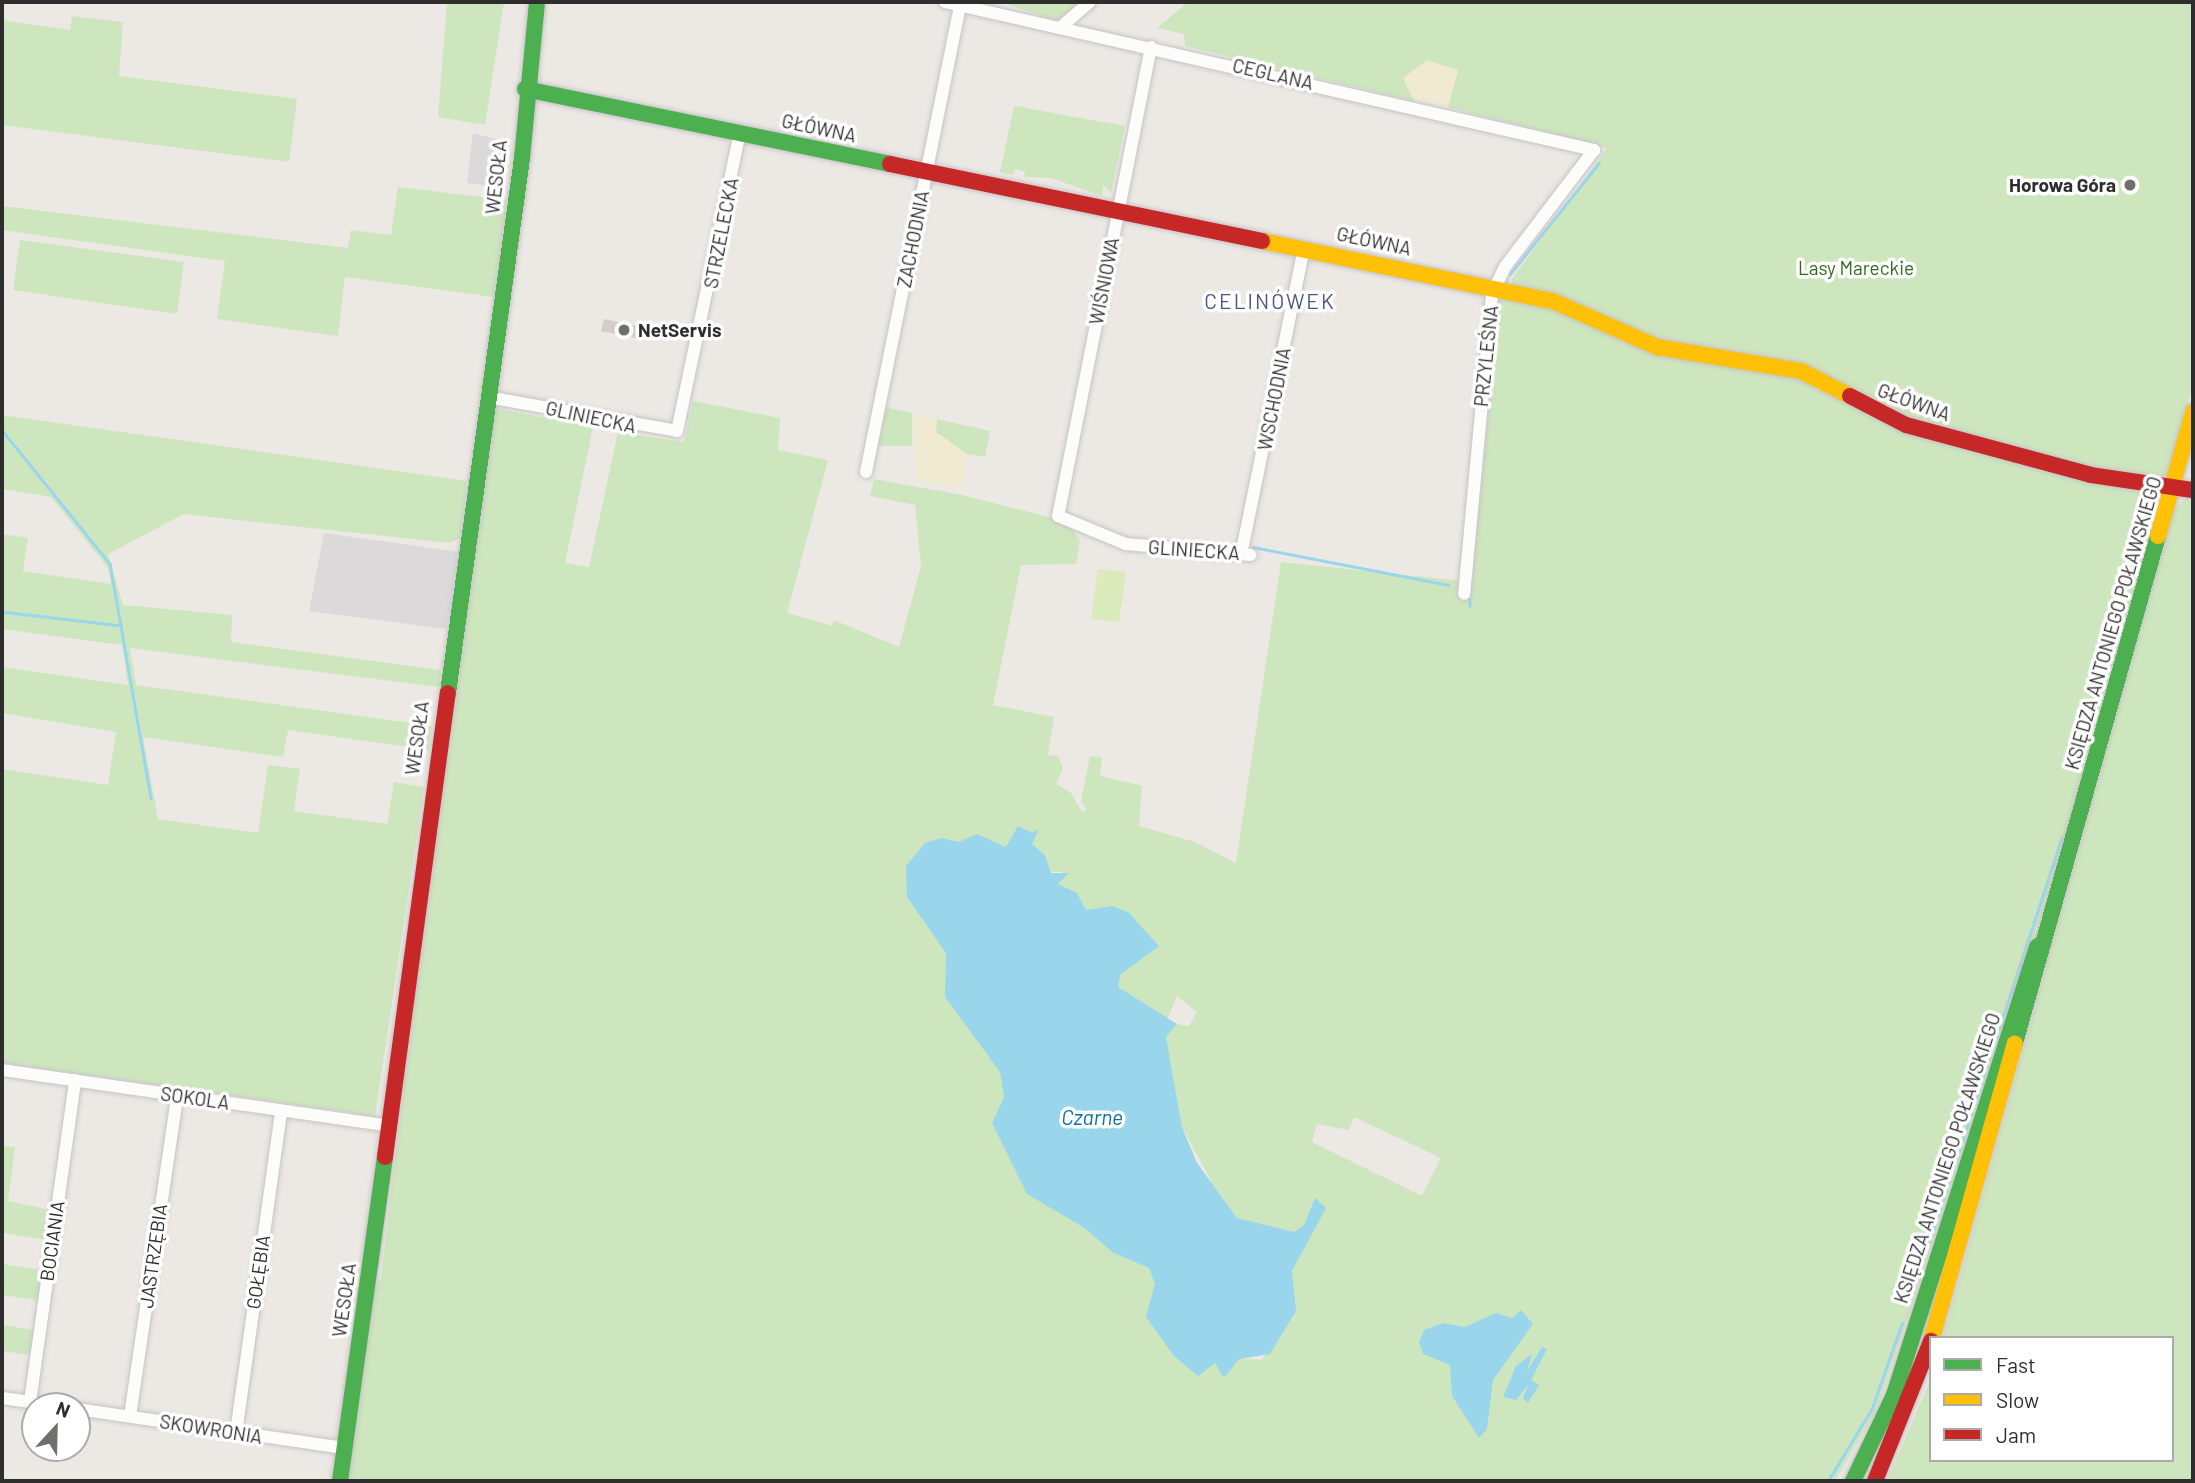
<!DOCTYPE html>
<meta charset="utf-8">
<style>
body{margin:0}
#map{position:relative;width:2195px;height:1483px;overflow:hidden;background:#ece8e4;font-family:Barlow,sans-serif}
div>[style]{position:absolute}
.industrial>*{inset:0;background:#dcd9db}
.green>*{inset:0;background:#cee6be}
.sand>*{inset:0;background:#f0ead3}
.pitch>*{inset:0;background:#d9eabb}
.water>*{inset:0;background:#99d6ec}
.stream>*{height:2.5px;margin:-1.25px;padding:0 1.25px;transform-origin:1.25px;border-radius:1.25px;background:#99d6ec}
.building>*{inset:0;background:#d1cecb}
.roads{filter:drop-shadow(0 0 2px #c5c4c5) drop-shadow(0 0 2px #c5c4c5)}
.street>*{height:12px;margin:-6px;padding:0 6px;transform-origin:6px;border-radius:6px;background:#fcfcfb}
.fast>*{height:16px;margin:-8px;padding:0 8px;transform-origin:8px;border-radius:8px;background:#4caf50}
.slow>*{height:16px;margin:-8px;padding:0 8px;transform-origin:8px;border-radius:8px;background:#ffc107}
.jam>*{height:16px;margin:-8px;padding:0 8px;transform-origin:8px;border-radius:8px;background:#c62828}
.dots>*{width:19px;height:19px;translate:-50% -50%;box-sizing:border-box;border:4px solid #fff;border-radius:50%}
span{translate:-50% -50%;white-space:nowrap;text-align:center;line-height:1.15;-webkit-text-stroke:7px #fff;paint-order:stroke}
.street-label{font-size:19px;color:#2e2e2e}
.poi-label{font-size:19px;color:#2e2e2e;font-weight:700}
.right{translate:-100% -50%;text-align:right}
.left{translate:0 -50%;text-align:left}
.park-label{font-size:19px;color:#2c6e1b}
.neighbourhood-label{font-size:21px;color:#4d5680;letter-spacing:2px}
.water-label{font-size:21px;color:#0d6fa3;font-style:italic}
.frame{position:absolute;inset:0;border:4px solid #2e2e2e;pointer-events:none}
.legend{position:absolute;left:1929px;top:1336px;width:245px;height:126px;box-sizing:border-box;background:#fff;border:2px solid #ababab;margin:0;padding:9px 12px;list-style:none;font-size:21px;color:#2e2e2e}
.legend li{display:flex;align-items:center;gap:14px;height:35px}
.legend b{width:35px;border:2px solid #ababab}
.north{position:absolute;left:21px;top:1392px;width:70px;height:70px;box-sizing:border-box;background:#fff;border:2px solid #ababab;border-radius:50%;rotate:22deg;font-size:19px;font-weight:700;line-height:28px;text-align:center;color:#2e2e2e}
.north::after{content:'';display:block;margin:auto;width:24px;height:32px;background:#706f6e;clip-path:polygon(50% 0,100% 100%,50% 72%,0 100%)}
</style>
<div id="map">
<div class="industrial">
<i style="clip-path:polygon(473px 133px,507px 142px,502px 188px,467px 183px)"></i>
<i style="clip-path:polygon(324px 533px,459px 552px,446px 629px,309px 611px)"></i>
</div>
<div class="green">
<i style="clip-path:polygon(447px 2px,504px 2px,485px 125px,438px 117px)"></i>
<i style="clip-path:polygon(1001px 2px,1084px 2px,1056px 21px)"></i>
<i style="clip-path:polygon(evenodd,1188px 2px,2193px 2px,2193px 386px,2167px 473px,2155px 491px,2159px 500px,2151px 537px,2069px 838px,1877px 1409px,1835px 1481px,347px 1481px,370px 1296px,381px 1278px,455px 657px,494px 408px,593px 427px,565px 563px,589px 567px,618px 432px,684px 442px,693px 401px,780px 418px,778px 450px,828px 460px,787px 613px,832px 626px,834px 620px,899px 647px,921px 566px,915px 505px,870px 496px,874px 479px,962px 495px,1053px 518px,1072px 529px,1080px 540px,1076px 564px,1021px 565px,993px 705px,1054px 717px,1048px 755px,1058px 756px,1063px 768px,1056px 784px,1071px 793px,1082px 812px,1087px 810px,1081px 801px,1090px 756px,1102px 758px,1100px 776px,1142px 786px,1139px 826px,1195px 842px,1236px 863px,1281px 562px,1472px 582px,1499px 301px,1512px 297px,1512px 279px,1607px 148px,1448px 107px,1458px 70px,1404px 78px,1414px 101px,1185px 46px,1184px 34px,1157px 28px,1188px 2px,1038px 831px,1031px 844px,1045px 855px,1050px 872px,1063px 872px,1056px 886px,1125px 1010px,1166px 1022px,1177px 996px,1197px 1012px,1189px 1026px,1177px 1024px,1166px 1037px,1182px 1127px,1215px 1188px,1237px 1218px,1277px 1230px,1294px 1232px,1319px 1218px,1292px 1271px,1294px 1305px,1262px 1360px,1239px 1358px,1228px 1367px,1125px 1237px,1029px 837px,1038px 831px,1188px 2px,1354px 1117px,1441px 1158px,1422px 1196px,1312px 1142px,1317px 1124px,1349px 1130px,1354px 1117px)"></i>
<i style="clip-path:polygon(72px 16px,123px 22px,119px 76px,297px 99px,289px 162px,2px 125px,2px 20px,70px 30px)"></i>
<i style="clip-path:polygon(1014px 106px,1125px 126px,1111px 193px,1103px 185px,1102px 196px,1051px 178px,1024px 177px,1025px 172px,1015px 169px,1013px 175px,1000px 172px)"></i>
<i style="clip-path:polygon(398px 187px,507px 200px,494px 297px,345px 277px,338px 336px,217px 319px,225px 261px,2px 230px,2px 206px,348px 248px,351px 230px,391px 235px)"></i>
<i style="clip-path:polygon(20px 240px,184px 262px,177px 314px,13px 290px)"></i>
<i style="clip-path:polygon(885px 407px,912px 413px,912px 446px,878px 446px)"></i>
<i style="clip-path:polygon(2px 415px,467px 481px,460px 538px,449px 543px,184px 514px,108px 554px,123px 605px,232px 615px,231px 642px,440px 670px,439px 687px,130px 648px,136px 685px,432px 726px,429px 750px,288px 730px,283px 757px,143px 737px,158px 819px,258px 833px,268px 765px,300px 769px,294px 811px,387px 824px,394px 782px,424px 787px,375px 1116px,2px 1063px,2px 769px,108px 785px,116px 732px,2px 713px,2px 667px,128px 685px,122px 645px,2px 629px,2px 534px,28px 538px,23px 571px,111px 584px,108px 568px,51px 497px,2px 489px)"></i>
<i style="clip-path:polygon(937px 419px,990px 431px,985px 457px,967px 454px,936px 432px)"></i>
<i style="clip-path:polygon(2187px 498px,2193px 504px,2193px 1481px,1887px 1481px,1931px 1379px,1931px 1460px,2172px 1460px,2172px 1338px,1943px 1338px,2158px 564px,2174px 508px)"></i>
<i style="clip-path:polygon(2px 1146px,15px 1147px,8px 1201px,51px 1210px,47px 1240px,4px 1233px,2px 1248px)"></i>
<i style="clip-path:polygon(2px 1264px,43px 1270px,38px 1300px,2px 1295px)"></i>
<i style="clip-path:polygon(2px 1325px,35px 1330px,31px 1355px,2px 1351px)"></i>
</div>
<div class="sand">
<i style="clip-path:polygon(1427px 60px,1458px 70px,1448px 107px,1414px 101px,1403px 78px)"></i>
<i style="clip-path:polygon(912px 413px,937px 419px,936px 432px,967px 454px,963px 488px,917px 480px)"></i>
</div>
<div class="pitch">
<i style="clip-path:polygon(1098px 569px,1126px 572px,1119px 622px,1091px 619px)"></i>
</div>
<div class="water">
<i style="clip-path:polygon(1018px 826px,1032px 833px,1039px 829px,1032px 844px,1045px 855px,1051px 873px,1069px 873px,1058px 884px,1077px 893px,1086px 910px,1112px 906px,1128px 912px,1159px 946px,1120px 975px,1118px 987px,1177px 1024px,1166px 1037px,1182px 1127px,1197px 1163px,1237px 1218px,1294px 1232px,1304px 1225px,1315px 1198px,1326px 1208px,1292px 1271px,1296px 1311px,1270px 1354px,1239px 1359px,1224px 1378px,1215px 1363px,1198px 1376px,1174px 1356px,1146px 1317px,1155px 1284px,1149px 1268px,1112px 1252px,1086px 1229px,1027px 1194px,992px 1123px,1004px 1097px,1000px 1072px,945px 997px,946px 953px,907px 897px,906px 866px,925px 843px,941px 838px,959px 842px,977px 834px,1006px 847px)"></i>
<i style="clip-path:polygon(1521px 1310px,1533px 1324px,1493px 1380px,1487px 1429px,1479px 1438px,1452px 1396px,1450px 1365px,1423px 1354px,1419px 1342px,1424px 1330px,1443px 1323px,1465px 1327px,1496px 1313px,1512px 1318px)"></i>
<i style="clip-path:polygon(1542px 1347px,1547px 1349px,1531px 1380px,1539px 1385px,1528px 1403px,1523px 1398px,1528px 1385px,1516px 1400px,1503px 1397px,1516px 1366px,1532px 1354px,1527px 1371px)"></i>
</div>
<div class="stream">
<i style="left:1510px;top:274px;width:142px;rotate:-51.3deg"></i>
<i style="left:2px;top:430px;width:172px;rotate:51.1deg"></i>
<i style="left:110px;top:564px;width:63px;rotate:79.9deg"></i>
<i style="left:121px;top:626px;width:120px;rotate:-173.3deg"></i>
<i style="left:1253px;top:547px;width:199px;rotate:11deg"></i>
<i style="left:1470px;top:599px;width:7px;rotate:90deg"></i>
<i style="left:121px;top:626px;width:175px;rotate:80.1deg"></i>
<i style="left:1914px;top:1287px;width:472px;rotate:-71.8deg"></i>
<i style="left:1828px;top:1481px;width:85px;rotate:-58.9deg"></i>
<i style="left:1872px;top:1408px;width:90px;rotate:-70.6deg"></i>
</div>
<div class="building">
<i style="clip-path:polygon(604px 319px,647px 328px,645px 340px,601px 331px)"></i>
</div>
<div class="roads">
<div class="street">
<i style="left:945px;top:2px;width:666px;rotate:12.85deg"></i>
<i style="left:1594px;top:150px;width:147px;rotate:127.3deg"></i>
<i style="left:1505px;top:267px;width:30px;rotate:116deg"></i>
<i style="left:1492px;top:294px;width:301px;rotate:95.3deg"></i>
<i style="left:1061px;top:27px;width:38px;rotate:-41deg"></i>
<i style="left:1151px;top:47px;width:478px;rotate:101.2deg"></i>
<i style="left:1058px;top:516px;width:74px;rotate:22.4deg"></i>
<i style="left:1126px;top:544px;width:125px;rotate:5deg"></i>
<i style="left:487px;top:397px;width:193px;rotate:10.1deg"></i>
<i style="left:677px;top:431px;width:305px;rotate:-78.1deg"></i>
<i style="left:866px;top:472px;width:476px;rotate:-78.6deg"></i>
<i style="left:1242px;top:550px;width:308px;rotate:-78.4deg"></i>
<i style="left:2px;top:1070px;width:391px;rotate:8.2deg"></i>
<i style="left:2px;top:1398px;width:57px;rotate:8.1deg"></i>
<i style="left:30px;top:1402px;width:325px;rotate:-82deg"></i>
<i style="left:77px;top:1409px;width:271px;rotate:8.3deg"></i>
<i style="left:130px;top:1416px;width:323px;rotate:-81.6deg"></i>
<i style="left:236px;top:1433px;width:325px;rotate:-82deg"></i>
</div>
<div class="fast">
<i style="left:525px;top:89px;width:373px;rotate:11.6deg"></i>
<i style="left:448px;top:693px;width:540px;rotate:-82.12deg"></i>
<i style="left:522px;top:158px;width:157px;rotate:-84.5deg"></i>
<i style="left:2015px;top:1043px;width:527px;rotate:-74.25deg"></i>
<i style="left:340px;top:1481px;width:327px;rotate:-82.1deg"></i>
<i style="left:1853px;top:1481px;width:95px;rotate:-64.5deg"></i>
<i style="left:1894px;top:1395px;width:471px;rotate:-72.3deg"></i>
</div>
<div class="slow">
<i style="left:1262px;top:241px;width:297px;rotate:11.7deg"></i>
<i style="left:1553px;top:301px;width:114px;rotate:23.9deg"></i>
<i style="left:1657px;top:347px;width:146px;rotate:9.5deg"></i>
<i style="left:1801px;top:371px;width:55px;rotate:27deg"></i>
<i style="left:2158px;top:536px;width:129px;rotate:-74.2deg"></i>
<i style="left:1932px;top:1338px;width:306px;rotate:-74.3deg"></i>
</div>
<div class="jam">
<i style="left:890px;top:164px;width:380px;rotate:11.7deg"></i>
<i style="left:1850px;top:396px;width:63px;rotate:27.4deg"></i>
<i style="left:1906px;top:425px;width:192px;rotate:15.1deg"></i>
<i style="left:2091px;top:475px;width:103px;rotate:8.4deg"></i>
<i style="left:385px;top:1157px;width:468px;rotate:-82.3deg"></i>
<i style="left:1875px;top:1481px;width:151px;rotate:-68.2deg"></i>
</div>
</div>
<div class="dots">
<i style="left:2130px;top:185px;background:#706f6e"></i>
<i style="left:624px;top:330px;background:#706f6e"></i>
</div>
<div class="street-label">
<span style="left:1273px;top:74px;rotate:13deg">CEGLANA</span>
<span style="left:819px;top:128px;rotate:12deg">GŁÓWNA</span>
<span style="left:496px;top:177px;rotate:-84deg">WESOŁA</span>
<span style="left:721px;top:233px;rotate:-79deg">STRZELECKA</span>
<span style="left:913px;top:239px;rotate:-79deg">ZACHODNIA</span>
<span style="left:1374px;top:241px;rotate:12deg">GŁÓWNA</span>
<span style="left:1104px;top:281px;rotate:-79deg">WIŚNIOWA</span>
<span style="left:1486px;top:356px;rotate:-84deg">PRZYLEŚNA</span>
<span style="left:1274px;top:399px;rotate:-79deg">WSCHODNIA</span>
<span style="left:1914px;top:402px;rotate:20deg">GŁÓWNA</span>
<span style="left:591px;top:417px;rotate:12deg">GLINIECKA</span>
<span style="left:1194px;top:550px;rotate:4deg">GLINIECKA</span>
<span style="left:2113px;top:623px;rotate:-74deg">KSIĘDZA ANTONIEGO POŁAWSKIEGO</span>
<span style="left:417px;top:738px;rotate:-82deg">WESOŁA</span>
<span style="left:195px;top:1098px;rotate:8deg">SOKOLA</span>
<span style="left:1947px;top:1158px;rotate:-72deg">KSIĘDZA ANTONIEGO POŁAWSKIEGO</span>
<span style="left:52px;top:1241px;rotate:-82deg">BOCIANIA</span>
<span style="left:153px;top:1256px;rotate:-82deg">JASTRZĘBIA</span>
<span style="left:258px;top:1272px;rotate:-82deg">GOŁĘBIA</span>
<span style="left:344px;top:1300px;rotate:-82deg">WESOŁA</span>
<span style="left:211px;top:1429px;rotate:9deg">SKOWRONIA</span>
</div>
<div class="poi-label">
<span class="right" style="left:2116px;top:185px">Horowa Góra</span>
<span class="left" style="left:638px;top:330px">NetServis</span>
</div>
<div class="park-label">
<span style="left:1856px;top:268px">Lasy Mareckie</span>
</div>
<div class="neighbourhood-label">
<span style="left:1270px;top:301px">CELINÓWEK</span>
</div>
<div class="water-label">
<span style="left:1092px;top:1117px">Czarne</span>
</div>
<div class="frame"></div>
<ul class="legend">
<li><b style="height:9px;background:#4caf50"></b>Fast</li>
<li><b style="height:9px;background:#ffc107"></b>Slow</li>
<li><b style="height:9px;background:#c62828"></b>Jam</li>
</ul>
<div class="north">N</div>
</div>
